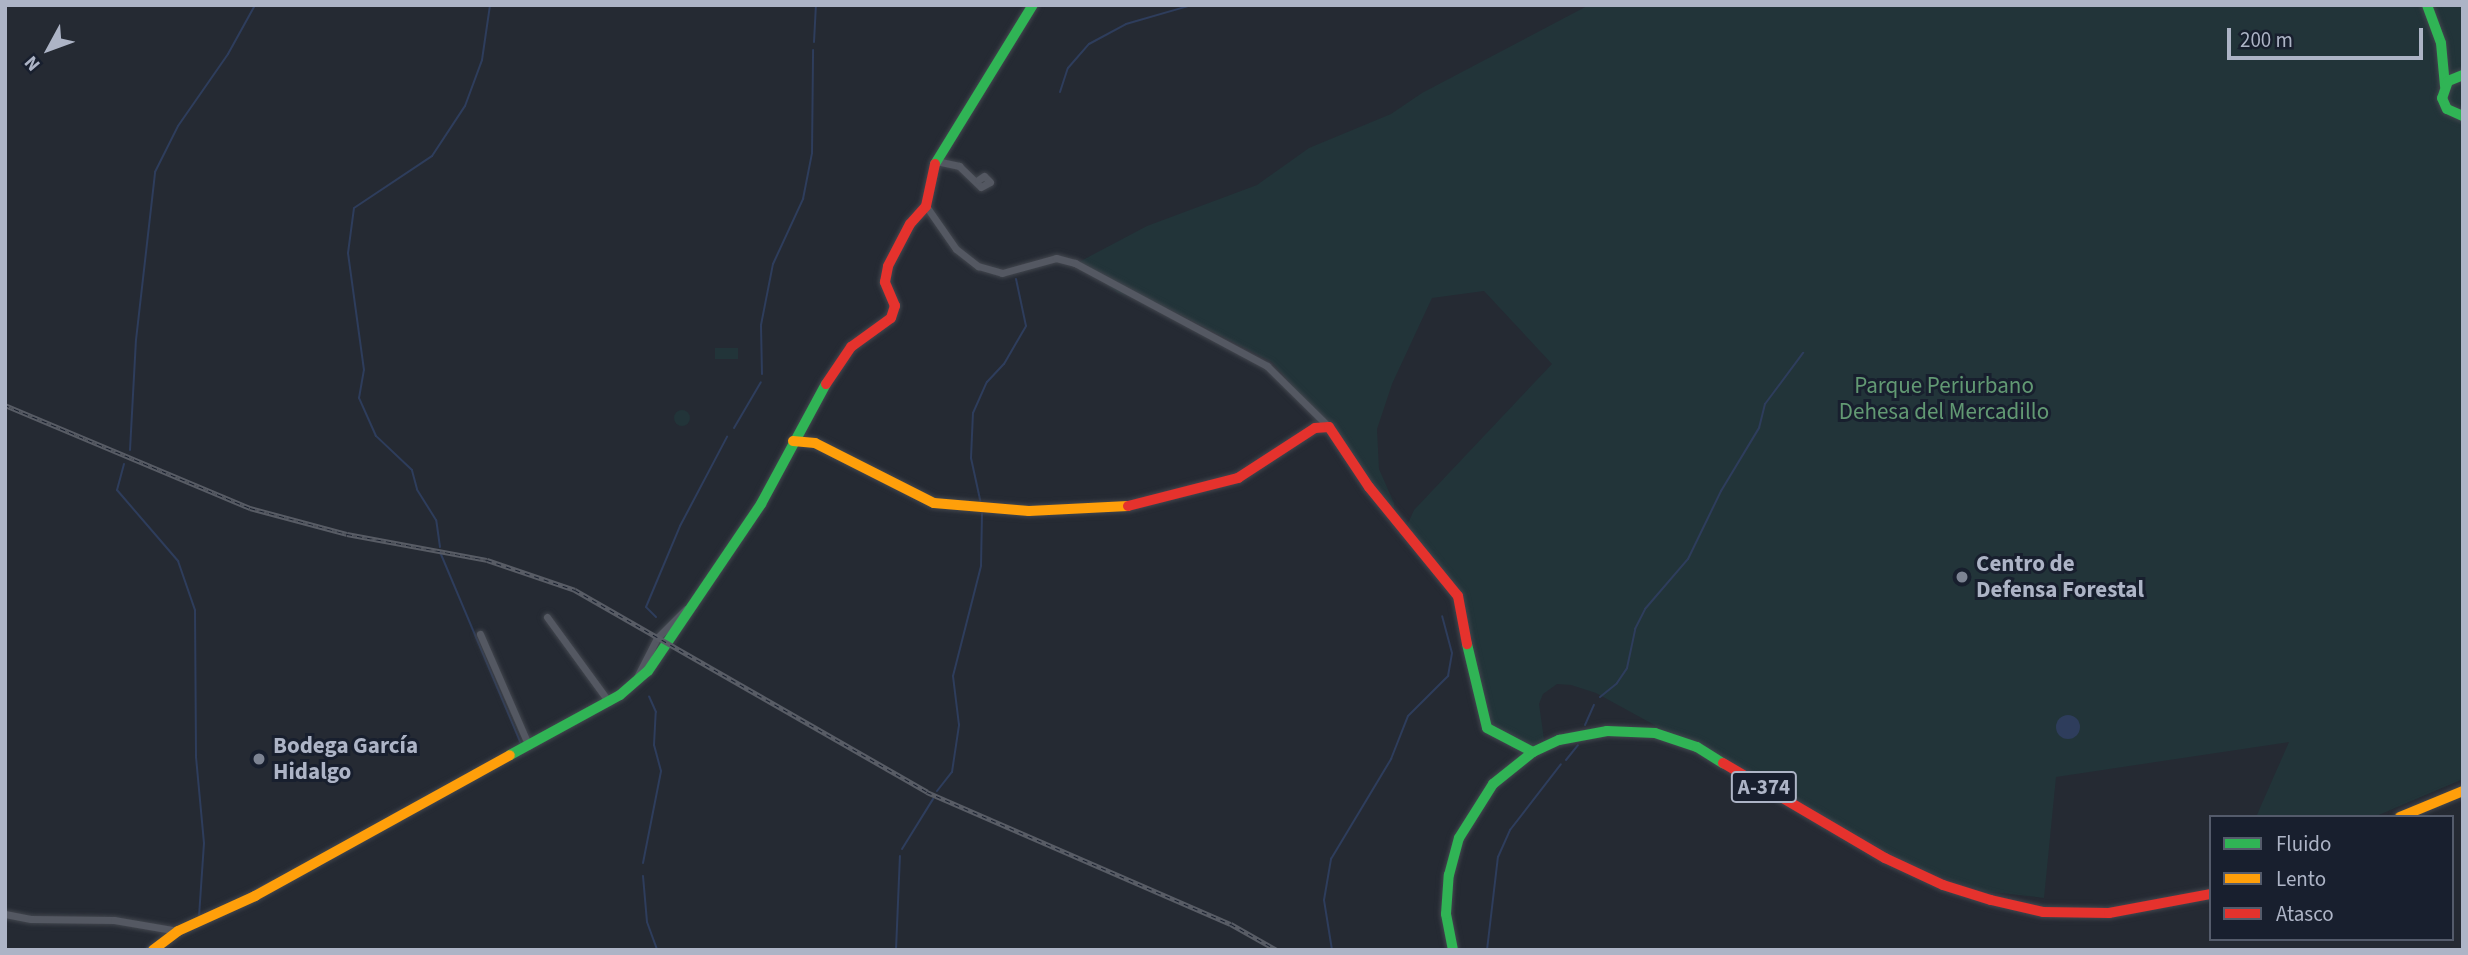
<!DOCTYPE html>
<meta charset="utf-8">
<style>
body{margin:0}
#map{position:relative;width:2468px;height:955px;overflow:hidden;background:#252a33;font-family:"Source Sans 3",sans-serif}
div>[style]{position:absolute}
.green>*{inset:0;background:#223439}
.round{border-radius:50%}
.water>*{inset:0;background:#2e3d5c}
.stream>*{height:2px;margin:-1px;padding:0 1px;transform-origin:1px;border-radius:1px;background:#2e3d5c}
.roads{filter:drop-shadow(0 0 2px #42464e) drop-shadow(0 0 2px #42464e)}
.street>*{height:7px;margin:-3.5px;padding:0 3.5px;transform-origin:3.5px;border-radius:3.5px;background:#545862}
.fast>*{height:10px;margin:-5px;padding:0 5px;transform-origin:5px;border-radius:5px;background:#30b455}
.slow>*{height:10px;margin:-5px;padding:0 5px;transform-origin:5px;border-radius:5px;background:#ff9f0a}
.jam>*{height:10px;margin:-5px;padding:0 5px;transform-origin:5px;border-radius:5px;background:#e5322d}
.rail>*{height:4.5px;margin-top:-2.25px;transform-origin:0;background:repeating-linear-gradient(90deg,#181f2e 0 5px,#585c65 0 10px);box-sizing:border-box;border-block:2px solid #585c65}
.dots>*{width:19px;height:19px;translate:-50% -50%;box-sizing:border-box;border:4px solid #181f2e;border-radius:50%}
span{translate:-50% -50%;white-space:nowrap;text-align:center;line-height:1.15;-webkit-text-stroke:6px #181f2e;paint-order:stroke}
.shield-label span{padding:2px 5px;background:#181f2e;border:2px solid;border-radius:5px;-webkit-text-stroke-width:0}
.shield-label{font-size:21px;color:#adb4c6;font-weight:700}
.park-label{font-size:23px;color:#629973}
.poi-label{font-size:23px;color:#adb4c6;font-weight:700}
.left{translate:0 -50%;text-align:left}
.frame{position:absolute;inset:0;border:7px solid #adb4c6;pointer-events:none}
.legend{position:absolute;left:2209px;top:815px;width:245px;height:126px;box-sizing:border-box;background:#181f2e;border:2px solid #545b6b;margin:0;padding:9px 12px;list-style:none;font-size:21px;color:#adb4c6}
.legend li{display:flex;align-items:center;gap:14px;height:35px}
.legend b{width:35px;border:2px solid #545b6b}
.north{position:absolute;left:14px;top:14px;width:70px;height:70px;-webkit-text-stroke:5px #181f2e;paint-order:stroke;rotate:229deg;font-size:19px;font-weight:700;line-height:28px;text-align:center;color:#adb4c6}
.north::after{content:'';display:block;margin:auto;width:24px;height:32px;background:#adb4c6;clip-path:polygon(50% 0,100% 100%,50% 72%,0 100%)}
.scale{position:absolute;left:2227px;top:28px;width:196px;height:32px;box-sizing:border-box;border:4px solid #adb4c6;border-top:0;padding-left:9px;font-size:21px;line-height:24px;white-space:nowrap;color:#adb4c6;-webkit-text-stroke:5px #181f2e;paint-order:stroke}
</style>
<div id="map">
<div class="green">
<i style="clip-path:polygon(1589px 5px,2463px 5px,2463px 779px,2374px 817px,2256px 817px,2289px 742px,2056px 777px,2044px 898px,1983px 891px,1910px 865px,1596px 693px,1571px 685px,1557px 684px,1543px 694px,1539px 704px,1544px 739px,1522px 751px,1494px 734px,1470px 688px,1456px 597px,1404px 532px,1414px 510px,1552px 364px,1484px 291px,1432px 298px,1392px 384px,1377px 429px,1379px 469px,1394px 503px,1394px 520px,1334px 436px,1322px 433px,1323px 421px,1272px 362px,1169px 309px,1118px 293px,1077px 263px,1147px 226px,1257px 185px,1309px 148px,1391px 114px,1422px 93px)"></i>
<i style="clip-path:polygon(715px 348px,738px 348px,738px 359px,715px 359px)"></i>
<i class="round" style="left:674px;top:410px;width:16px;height:16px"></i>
</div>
<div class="water">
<i class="round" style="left:2056px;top:715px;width:24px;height:24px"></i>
</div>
<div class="stream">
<i style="left:814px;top:42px;width:37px;rotate:-87deg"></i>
<i style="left:1060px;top:92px;width:25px;rotate:-72deg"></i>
<i style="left:1068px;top:68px;width:32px;rotate:-49deg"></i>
<i style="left:1089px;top:44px;width:42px;rotate:-28.4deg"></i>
<i style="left:1126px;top:24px;width:69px;rotate:-16.1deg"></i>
<i style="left:762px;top:374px;width:49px;rotate:-91.2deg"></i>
<i style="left:761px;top:325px;width:62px;rotate:-78.9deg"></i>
<i style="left:773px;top:264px;width:72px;rotate:-65.2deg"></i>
<i style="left:803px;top:199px;width:47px;rotate:-78.9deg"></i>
<i style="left:812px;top:153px;width:103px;rotate:-89.4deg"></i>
<i style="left:734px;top:428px;width:53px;rotate:-59.6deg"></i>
<i style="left:130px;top:450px;width:110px;rotate:-86.9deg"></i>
<i style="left:136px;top:340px;width:169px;rotate:-83.5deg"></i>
<i style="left:155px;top:172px;width:51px;rotate:-63.4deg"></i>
<i style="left:178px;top:126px;width:88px;rotate:-55.2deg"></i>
<i style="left:228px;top:54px;width:56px;rotate:-61.1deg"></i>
<i style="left:124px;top:464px;width:27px;rotate:105deg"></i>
<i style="left:117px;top:490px;width:94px;rotate:49.3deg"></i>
<i style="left:178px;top:561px;width:52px;rotate:70.9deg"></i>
<i style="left:195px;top:610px;width:147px;rotate:89.6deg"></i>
<i style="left:196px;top:757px;width:86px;rotate:84.7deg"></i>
<i style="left:204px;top:843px;width:73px;rotate:93.9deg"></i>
<i style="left:981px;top:504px;width:47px;rotate:-102.3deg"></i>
<i style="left:971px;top:458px;width:45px;rotate:-87.5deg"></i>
<i style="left:973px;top:413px;width:34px;rotate:-66deg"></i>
<i style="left:987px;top:382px;width:25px;rotate:-47deg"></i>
<i style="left:1004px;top:364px;width:44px;rotate:-59.9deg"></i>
<i style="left:1026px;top:326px;width:48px;rotate:-102deg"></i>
<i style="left:440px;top:547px;width:27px;rotate:-98deg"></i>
<i style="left:436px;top:520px;width:36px;rotate:-122deg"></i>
<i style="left:417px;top:489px;width:20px;rotate:-105deg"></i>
<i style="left:412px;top:470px;width:50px;rotate:-136.6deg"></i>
<i style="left:376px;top:436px;width:42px;rotate:-114.1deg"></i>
<i style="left:359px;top:398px;width:28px;rotate:-80deg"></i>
<i style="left:364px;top:370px;width:118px;rotate:-97.8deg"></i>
<i style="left:348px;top:253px;width:45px;rotate:-82.4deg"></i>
<i style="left:354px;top:208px;width:94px;rotate:-33.7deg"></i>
<i style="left:432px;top:156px;width:60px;rotate:-56.6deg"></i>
<i style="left:465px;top:106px;width:49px;rotate:-69.7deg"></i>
<i style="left:482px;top:60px;width:56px;rotate:-81.7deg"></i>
<i style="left:440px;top:552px;width:208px;rotate:67.1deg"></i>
<i style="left:656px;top:617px;width:14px;rotate:-135deg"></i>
<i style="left:646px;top:607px;width:88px;rotate:-67.2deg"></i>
<i style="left:680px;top:526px;width:101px;rotate:-62.2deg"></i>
<i style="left:1600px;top:697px;width:22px;rotate:-39deg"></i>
<i style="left:1617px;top:683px;width:18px;rotate:-56deg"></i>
<i style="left:1627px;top:668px;width:40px;rotate:-78deg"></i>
<i style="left:1635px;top:629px;width:22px;rotate:-63deg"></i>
<i style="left:1645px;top:609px;width:66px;rotate:-49.3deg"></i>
<i style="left:1688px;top:559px;width:76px;rotate:-64.1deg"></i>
<i style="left:1721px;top:491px;width:74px;rotate:-58.9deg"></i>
<i style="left:1759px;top:428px;width:25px;rotate:-76deg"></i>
<i style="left:1765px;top:404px;width:64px;rotate:-53.3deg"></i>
<i style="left:1585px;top:725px;width:22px;rotate:-66deg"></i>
<i style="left:1566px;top:760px;width:19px;rotate:-51deg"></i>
<i style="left:937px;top:791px;width:24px;rotate:-52deg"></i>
<i style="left:952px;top:772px;width:48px;rotate:-81.5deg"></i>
<i style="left:959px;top:725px;width:49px;rotate:-97deg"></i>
<i style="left:953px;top:676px;width:114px;rotate:-75.7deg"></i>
<i style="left:981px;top:566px;width:54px;rotate:-88.9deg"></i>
<i style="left:902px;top:849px;width:59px;rotate:-58.2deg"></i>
<i style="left:643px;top:863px;width:94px;rotate:-78.9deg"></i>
<i style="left:661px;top:771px;width:27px;rotate:-105deg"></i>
<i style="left:654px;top:745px;width:33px;rotate:-87deg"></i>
<i style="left:656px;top:712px;width:17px;rotate:-114deg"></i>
<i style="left:643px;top:876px;width:46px;rotate:85deg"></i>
<i style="left:647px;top:922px;width:30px;rotate:70deg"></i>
<i style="left:254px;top:891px;width:21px;rotate:-28deg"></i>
<i style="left:145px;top:950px;width:6px;rotate:-39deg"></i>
<i style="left:896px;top:950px;width:94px;rotate:-87.6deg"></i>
<i style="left:1332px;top:950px;width:51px;rotate:-99.1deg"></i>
<i style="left:1324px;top:900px;width:42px;rotate:-80.3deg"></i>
<i style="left:1331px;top:859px;width:117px;rotate:-59deg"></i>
<i style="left:1391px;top:759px;width:46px;rotate:-68.4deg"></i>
<i style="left:1408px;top:716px;width:57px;rotate:-45deg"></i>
<i style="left:1448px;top:676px;width:23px;rotate:-80deg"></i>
<i style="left:1452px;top:653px;width:38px;rotate:-105deg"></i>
<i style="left:1487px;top:950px;width:94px;rotate:-83.3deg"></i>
<i style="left:1498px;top:857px;width:30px;rotate:-66deg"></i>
<i style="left:1510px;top:830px;width:83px;rotate:-52.3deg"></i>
</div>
<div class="roads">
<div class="street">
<i style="left:936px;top:161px;width:24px;rotate:12deg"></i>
<i style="left:959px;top:166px;width:30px;rotate:44deg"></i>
<i style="left:981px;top:187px;width:10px;rotate:-29deg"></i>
<i style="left:990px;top:182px;width:8px;rotate:-135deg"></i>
<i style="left:984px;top:176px;width:7px;rotate:146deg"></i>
<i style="left:926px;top:206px;width:52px;rotate:55.1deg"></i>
<i style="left:956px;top:249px;width:28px;rotate:38deg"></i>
<i style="left:978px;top:266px;width:25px;rotate:16deg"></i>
<i style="left:1002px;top:273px;width:56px;rotate:-15.5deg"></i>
<i style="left:1056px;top:258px;width:20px;rotate:15deg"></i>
<i style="left:1075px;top:263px;width:218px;rotate:28.2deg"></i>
<i style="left:1267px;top:366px;width:87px;rotate:44.5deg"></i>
<i style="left:547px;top:617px;width:105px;rotate:53.9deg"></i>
<i style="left:480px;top:634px;width:122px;rotate:66.4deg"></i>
<i style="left:637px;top:677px;width:44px;rotate:-62.9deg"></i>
<i style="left:657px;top:638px;width:41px;rotate:-45deg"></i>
<i style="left:5px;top:914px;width:26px;rotate:11deg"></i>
<i style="left:31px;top:919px;width:83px;rotate:0.7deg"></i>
<i style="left:114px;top:920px;width:65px;rotate:9.8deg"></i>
</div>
<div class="fast">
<i style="left:2427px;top:5px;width:40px;rotate:69.8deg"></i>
<i style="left:2441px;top:43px;width:43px;rotate:84.7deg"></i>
<i style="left:2463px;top:75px;width:16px;rotate:158deg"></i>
<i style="left:2448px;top:81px;width:18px;rotate:109deg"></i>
<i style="left:2442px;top:98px;width:12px;rotate:66deg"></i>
<i style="left:2447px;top:109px;width:17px;rotate:24deg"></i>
<i style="left:935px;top:164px;width:187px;rotate:-58.4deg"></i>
<i style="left:1467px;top:644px;width:86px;rotate:76.6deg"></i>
<i style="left:1487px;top:728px;width:52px;rotate:27.6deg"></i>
<i style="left:510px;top:755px;width:125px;rotate:-28.6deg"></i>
<i style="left:620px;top:695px;width:37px;rotate:-41deg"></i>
<i style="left:648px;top:671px;width:202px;rotate:-55.9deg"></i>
<i style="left:761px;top:504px;width:136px;rotate:-61.6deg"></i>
<i style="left:1453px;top:950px;width:37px;rotate:-101deg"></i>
<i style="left:1446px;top:914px;width:39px;rotate:-86deg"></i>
<i style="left:1449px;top:875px;width:38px;rotate:-75deg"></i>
<i style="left:1459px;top:838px;width:64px;rotate:-57.8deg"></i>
<i style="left:1493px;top:784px;width:51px;rotate:-38.7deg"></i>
<i style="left:1533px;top:752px;width:29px;rotate:-25deg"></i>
<i style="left:1559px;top:740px;width:49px;rotate:-10.6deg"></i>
<i style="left:1607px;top:731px;width:48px;rotate:2.4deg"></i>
<i style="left:1655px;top:733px;width:44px;rotate:18.4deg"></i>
<i style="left:1697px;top:747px;width:31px;rotate:32deg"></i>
</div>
<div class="slow">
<i style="left:793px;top:441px;width:22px;rotate:5deg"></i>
<i style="left:815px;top:443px;width:133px;rotate:26.8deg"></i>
<i style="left:934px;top:503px;width:95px;rotate:4.8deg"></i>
<i style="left:1029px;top:511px;width:99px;rotate:-2.9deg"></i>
<i style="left:2400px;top:817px;width:68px;rotate:-22.4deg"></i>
<i style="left:153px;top:950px;width:31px;rotate:-37deg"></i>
<i style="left:178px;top:931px;width:85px;rotate:-24.4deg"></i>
<i style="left:255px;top:896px;width:291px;rotate:-28.9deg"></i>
</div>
<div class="jam">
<i style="left:826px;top:384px;width:45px;rotate:-56deg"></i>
<i style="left:851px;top:347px;width:49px;rotate:-35.9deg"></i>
<i style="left:891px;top:318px;width:13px;rotate:-72deg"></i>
<i style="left:895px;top:306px;width:26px;rotate:-113deg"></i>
<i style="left:885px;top:282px;width:16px;rotate:-79deg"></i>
<i style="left:888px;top:266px;width:47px;rotate:-62.4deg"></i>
<i style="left:910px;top:224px;width:24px;rotate:-48deg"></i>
<i style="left:926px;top:206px;width:43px;rotate:-77.9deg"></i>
<i style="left:1128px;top:506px;width:114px;rotate:-14.3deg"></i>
<i style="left:1238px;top:478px;width:92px;rotate:-33deg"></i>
<i style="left:1315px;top:428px;width:14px;rotate:-4deg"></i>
<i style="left:1329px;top:427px;width:72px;rotate:56.3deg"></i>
<i style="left:1369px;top:487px;width:141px;rotate:50.8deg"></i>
<i style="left:1458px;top:596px;width:49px;rotate:79.4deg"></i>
<i style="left:1723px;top:763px;width:188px;rotate:30.4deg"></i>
<i style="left:1885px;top:858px;width:64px;rotate:25deg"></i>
<i style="left:1943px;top:885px;width:50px;rotate:17.4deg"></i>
<i style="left:1991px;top:900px;width:53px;rotate:13deg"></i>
<i style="left:2043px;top:912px;width:66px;rotate:0.9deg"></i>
<i style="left:2109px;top:913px;width:104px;rotate:-10.6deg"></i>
</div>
</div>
<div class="rail">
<i style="left:5px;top:405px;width:266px;rotate:22.8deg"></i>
<i style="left:250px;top:508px;width:100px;rotate:15deg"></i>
<i style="left:347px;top:534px;width:142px;rotate:10.5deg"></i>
<i style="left:487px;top:560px;width:93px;rotate:18.8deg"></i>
<i style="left:575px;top:590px;width:406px;rotate:29.8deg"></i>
<i style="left:927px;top:792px;width:331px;rotate:23.5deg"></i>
<i style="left:1231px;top:924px;width:53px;rotate:29.5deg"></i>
</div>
<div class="dots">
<i style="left:1962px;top:577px;background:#7d8493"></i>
<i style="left:259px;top:759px;background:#7d8493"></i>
</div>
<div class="shield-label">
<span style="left:1764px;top:787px">A-374</span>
</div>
<div class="park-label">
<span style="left:1944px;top:399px">Parque Periurbano<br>Dehesa del Mercadillo</span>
</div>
<div class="poi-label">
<span class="left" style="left:1976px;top:577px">Centro de<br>Defensa Forestal</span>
<span class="left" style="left:273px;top:759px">Bodega García<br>Hidalgo</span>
</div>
<div class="frame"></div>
<ul class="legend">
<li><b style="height:9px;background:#30b455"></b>Fluido</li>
<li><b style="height:9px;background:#ff9f0a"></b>Lento</li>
<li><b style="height:9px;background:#e5322d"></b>Atasco</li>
</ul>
<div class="north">N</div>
<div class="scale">200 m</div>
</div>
